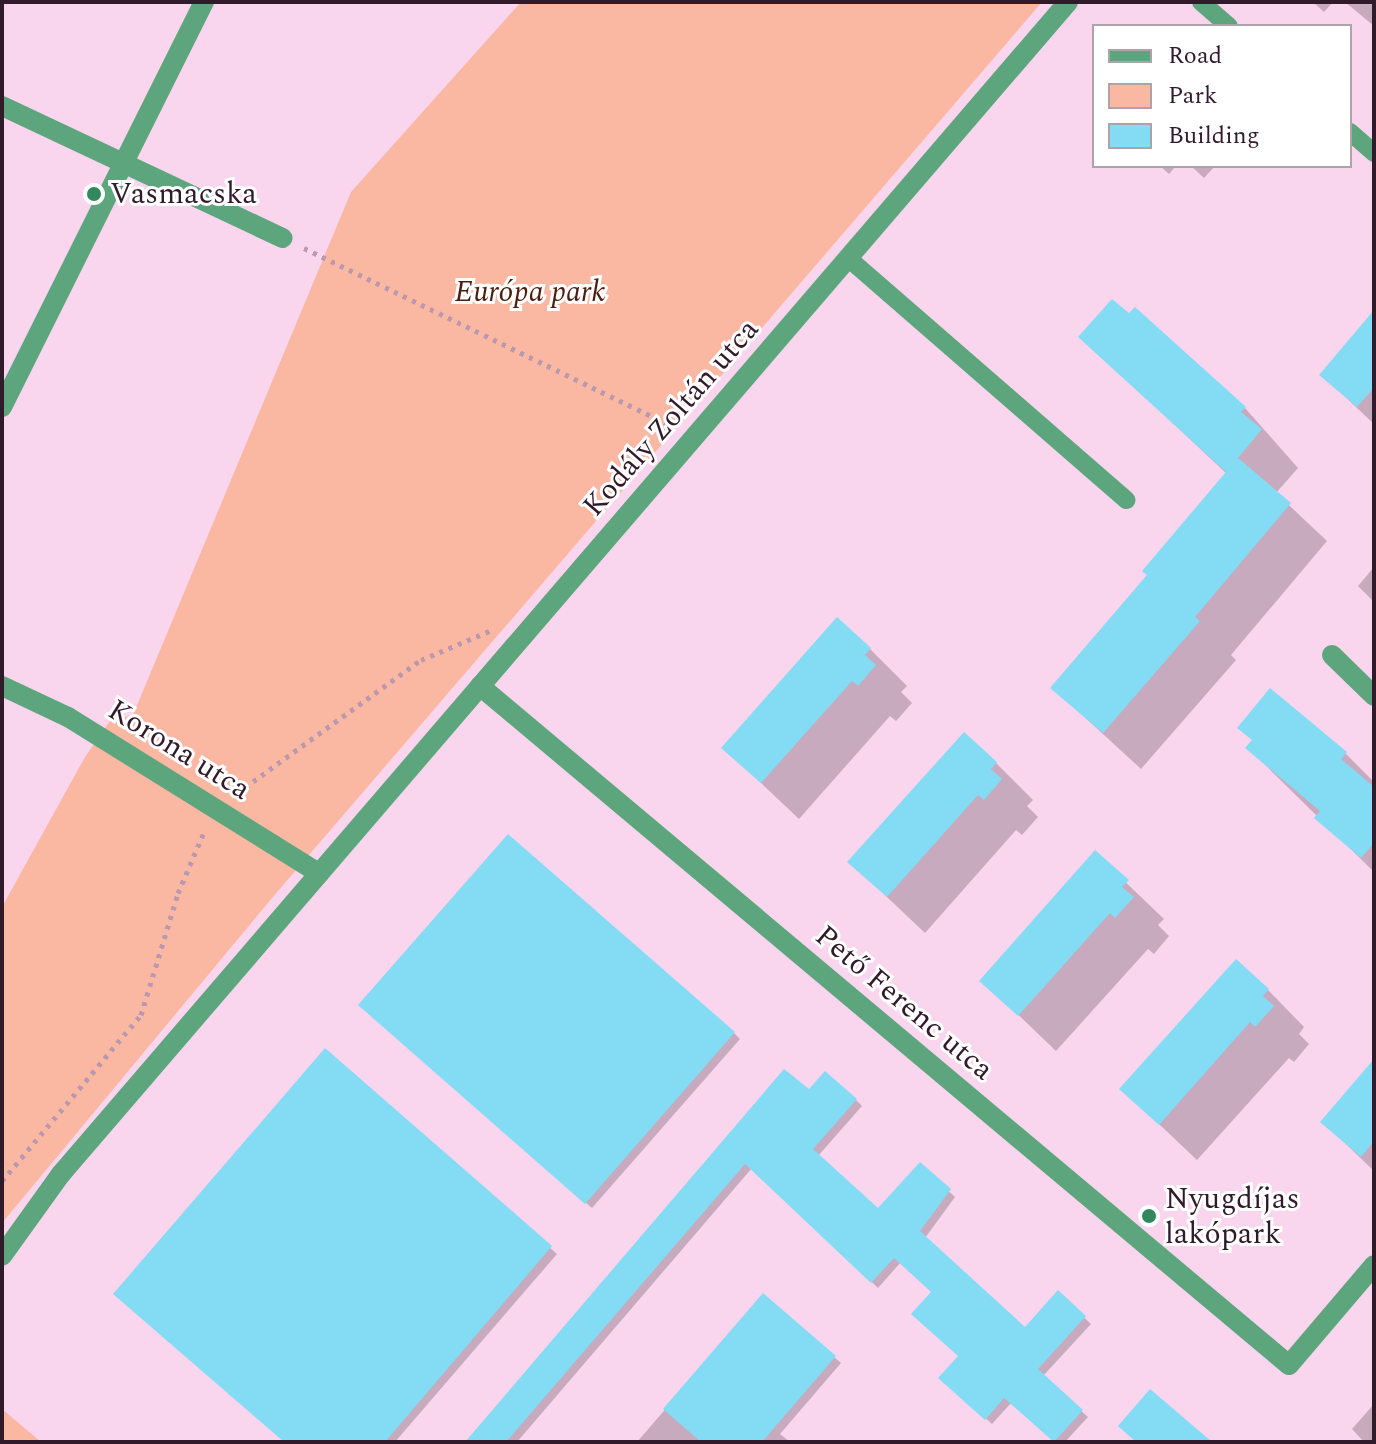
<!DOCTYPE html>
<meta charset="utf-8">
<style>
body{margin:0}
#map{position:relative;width:1376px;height:1444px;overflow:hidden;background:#fad5ee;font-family:Spectral,serif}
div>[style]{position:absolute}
.green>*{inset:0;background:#fab7a2}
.shadow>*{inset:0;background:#0003}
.building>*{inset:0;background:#83dbf4}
.path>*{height:5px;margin-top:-2.5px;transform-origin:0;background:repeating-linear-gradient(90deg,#ba99af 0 4px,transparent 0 10px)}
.service>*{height:18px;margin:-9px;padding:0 9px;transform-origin:9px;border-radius:9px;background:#5da67d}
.minor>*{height:20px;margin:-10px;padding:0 10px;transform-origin:10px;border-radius:10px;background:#5da67d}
.tertiary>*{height:20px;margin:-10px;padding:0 10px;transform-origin:10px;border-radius:10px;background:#5da67d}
.dots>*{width:22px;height:22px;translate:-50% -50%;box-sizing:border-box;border:4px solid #fff;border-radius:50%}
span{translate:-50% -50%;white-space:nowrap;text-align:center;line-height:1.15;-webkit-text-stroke:6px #fff;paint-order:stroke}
.poi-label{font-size:30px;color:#311b2b}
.left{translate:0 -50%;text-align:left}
.park-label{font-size:30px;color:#4b1e10;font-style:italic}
.street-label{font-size:30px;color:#311b2b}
.frame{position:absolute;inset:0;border:4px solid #311b2b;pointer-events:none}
.legend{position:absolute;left:1092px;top:24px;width:260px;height:144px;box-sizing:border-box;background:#fff;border:2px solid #ada4aa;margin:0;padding:10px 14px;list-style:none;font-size:24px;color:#311b2b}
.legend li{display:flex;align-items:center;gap:16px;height:40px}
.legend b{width:40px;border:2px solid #ada4aa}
</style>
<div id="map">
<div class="green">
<i style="clip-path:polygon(521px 2px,1042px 2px,272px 898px,2px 1223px,2px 907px,85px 757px,110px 721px,133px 715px,351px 192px)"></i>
<i style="clip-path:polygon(2px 1409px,41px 1442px,2px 1442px)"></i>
</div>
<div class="shadow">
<i style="clip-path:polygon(1313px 2px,1333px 2px,1324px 12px)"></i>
<i style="clip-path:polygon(1345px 2px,1374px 2px,1374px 26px)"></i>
<i style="clip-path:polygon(1160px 166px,1176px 166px,1169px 174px)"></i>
<i style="clip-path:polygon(1191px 166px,1215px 166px,1204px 178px)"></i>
<i style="clip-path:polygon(1374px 313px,1374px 424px,1322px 375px)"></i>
<i style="clip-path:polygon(1081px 337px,1245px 408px,1298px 468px,1276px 493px,1327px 541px,1231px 655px,1236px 660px,1141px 769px,1053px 688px,1150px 576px,1227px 474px)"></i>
<i style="clip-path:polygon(1374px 567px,1374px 602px,1358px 586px)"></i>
<i style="clip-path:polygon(870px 649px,907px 686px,901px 692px,912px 703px,896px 721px,890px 716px,799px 819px,724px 748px)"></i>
<i style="clip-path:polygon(1248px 748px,1345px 753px,1374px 782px,1374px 872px)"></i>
<i style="clip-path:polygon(996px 763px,1033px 800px,1027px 806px,1038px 817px,1022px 835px,1016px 830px,925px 933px,850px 862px)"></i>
<i style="clip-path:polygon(1095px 853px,1164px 919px,1158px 925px,1169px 936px,1154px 954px,1148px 949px,1056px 1051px,982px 980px)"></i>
<i style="clip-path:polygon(1268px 990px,1304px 1027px,1299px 1034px,1309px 1044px,1294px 1062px,1289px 1058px,1197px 1160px,1122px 1089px)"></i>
<i style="clip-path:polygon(366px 1011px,734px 1033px,740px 1039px,592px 1208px)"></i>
<i style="clip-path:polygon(325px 1051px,557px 1254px,395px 1442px,286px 1442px)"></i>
<i style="clip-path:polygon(1374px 1062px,1374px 1171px,1323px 1122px)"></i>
<i style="clip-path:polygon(809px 1092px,856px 1100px,862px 1106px,818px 1156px,878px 1211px,920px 1165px,955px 1197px,925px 1238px,1025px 1330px,1058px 1293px,1091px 1324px,1043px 1376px,1088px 1417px,1065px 1442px,1054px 1442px,1011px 1403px,992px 1424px,941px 1378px,960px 1356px,934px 1292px,901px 1262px,878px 1288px,752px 1168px,517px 1442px,467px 1442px)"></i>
<i style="clip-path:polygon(763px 1296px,841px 1363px,780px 1434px,790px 1442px,637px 1442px)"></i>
<i style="clip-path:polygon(1374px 1404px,1374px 1442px,1364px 1442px,1352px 1429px)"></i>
</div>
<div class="building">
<i style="clip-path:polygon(1112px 299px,1129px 313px,1135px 307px,1246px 407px,1241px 412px,1262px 429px,1238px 458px,1291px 503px,1195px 617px,1200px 621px,1103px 733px,1050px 688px,1147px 575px,1142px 571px,1237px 459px,1226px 472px,1078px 337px)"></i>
<i style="clip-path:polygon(1374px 310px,1374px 388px,1357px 407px,1319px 375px)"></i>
<i style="clip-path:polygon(837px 617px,871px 648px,865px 655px,876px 665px,858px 686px,852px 681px,761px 783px,721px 748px)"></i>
<i style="clip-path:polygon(1270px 688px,1347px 752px,1341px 759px,1374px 787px,1374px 843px,1361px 858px,1314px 818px,1320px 811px,1245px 748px,1252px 740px,1237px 728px)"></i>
<i style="clip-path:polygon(964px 732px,997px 762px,991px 769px,1002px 779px,984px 800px,978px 795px,887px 897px,847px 862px)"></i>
<i style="clip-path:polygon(508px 834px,735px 1032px,585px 1204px,358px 1005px)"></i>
<i style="clip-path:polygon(1095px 850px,1129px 880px,1122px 887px,1134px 897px,1115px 918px,1110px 913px,1018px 1016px,979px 981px)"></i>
<i style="clip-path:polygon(1236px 959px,1269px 989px,1263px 996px,1274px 1006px,1255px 1027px,1250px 1022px,1159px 1125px,1119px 1089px)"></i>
<i style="clip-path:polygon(325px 1048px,552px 1246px,385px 1442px,284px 1442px,113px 1294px)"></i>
<i style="clip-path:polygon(1374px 1059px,1374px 1141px,1361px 1157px,1320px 1122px)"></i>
<i style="clip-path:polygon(784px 1069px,809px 1089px,825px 1071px,857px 1099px,813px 1149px,878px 1208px,920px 1162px,951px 1189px,920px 1231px,1025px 1327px,1058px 1290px,1086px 1316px,1038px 1369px,1083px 1410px,1054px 1442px,1004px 1398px,985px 1420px,938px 1378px,958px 1356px,911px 1314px,931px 1292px,894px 1258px,871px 1283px,745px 1164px,506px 1442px,465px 1442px)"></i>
<i style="clip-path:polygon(763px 1293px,836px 1356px,762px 1442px,701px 1442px,663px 1409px)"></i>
<i style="clip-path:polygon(1150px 1389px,1212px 1442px,1136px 1442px,1118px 1426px)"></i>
</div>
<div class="path">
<i style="left:304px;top:248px;width:407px;rotate:25.8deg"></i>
<i style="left:237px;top:793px;width:227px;rotate:-35.9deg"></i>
<i style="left:421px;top:660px;width:79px;rotate:-23deg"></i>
<i style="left:2px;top:1181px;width:217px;rotate:-50.1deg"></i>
<i style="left:141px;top:1015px;width:127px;rotate:-73.1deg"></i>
<i style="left:178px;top:893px;width:69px;rotate:-66.8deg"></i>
</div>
<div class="service">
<i style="left:1201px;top:2px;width:37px;rotate:41deg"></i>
<i style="left:1350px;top:132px;width:32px;rotate:41deg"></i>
<i style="left:848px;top:258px;width:369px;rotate:41deg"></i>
</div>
<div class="minor">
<i style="left:2px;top:106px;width:310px;rotate:25.2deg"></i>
<i style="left:1332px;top:655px;width:59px;rotate:44.3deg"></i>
<i style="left:2px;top:686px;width:73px;rotate:25.2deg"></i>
<i style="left:68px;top:717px;width:296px;rotate:31.9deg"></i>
<i style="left:480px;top:686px;width:1056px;rotate:40.01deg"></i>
<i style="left:1289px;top:1365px;width:131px;rotate:-49.6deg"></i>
</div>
<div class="tertiary">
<i style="left:2px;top:407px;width:453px;rotate:-63.5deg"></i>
<i style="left:2px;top:1256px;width:101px;rotate:-54.3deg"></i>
<i style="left:61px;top:1174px;width:1545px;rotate:-49.33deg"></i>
</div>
<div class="dots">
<i style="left:94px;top:194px;background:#30885c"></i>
<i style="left:1149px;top:1216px;background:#30885c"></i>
</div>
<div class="poi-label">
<span class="left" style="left:110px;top:194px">Vasmacska</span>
<span class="left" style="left:1165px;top:1216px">Nyugdíjas<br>lakópark</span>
</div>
<div class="park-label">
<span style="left:530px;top:292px">Európa park</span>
</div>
<div class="street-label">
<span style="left:671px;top:418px;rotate:-49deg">Kodály Zoltán utca</span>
<span style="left:179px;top:750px;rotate:32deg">Korona utca</span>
<span style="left:904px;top:1003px;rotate:40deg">Pető Ferenc utca</span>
</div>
<div class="frame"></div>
<ul class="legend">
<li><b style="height:10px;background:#5da67d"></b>Road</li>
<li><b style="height:22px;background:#fab7a2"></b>Park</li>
<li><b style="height:22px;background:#83dbf4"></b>Building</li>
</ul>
</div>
